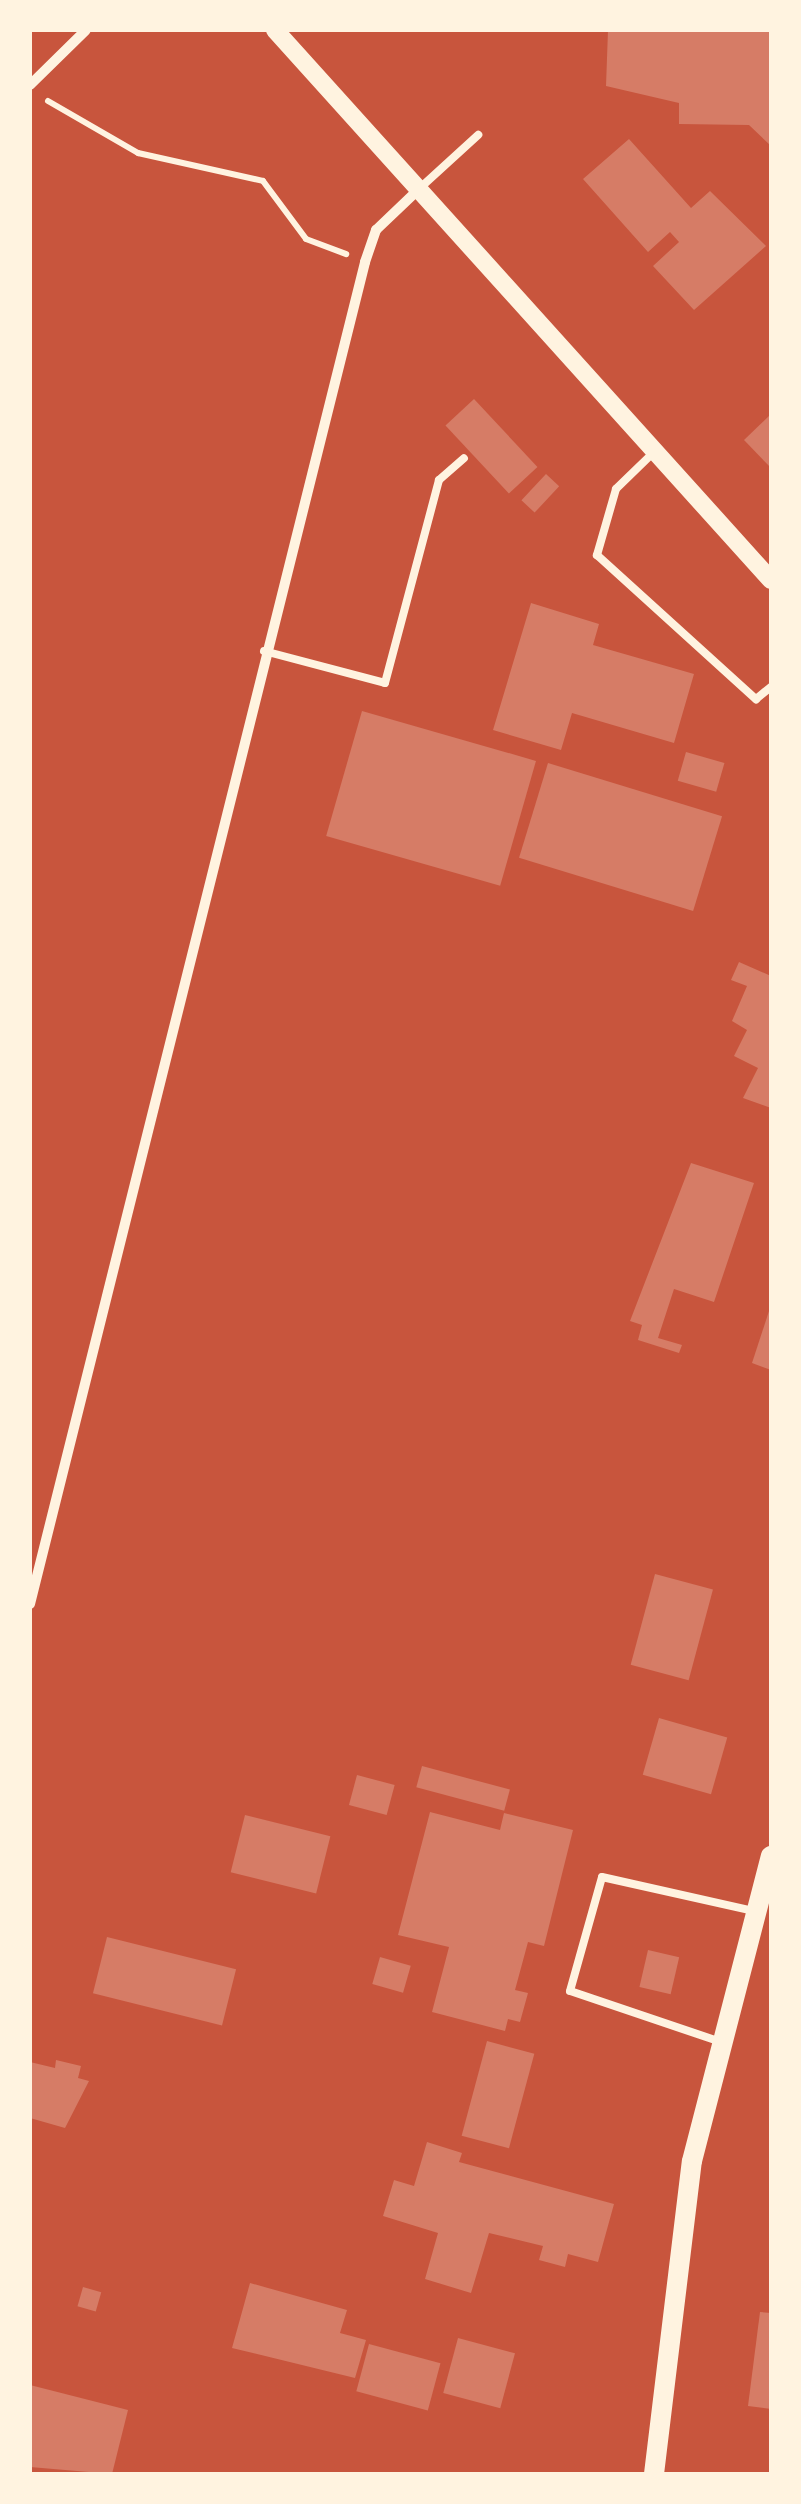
<!DOCTYPE html>
<html>
<head>
<meta charset="utf-8">
<style>
  body { margin:0 }
  #map { position:relative; width:801px; height:2504px; overflow:hidden; background:#c8553d; font-family:Rubik,sans-serif }
  div>[style] { position:absolute }
  .building>* { inset:0; background:#d67c66; transform-origin:0 0 }
  .path>* { height:6px; margin:-3px; padding:0 3px; transform-origin:3px; border-radius:3px; background:#fff3e0 }
  .service>* { height:8px; margin:-4px; padding:0 4px; transform-origin:4px; border-radius:4px; background:#fff3e0 }
  .minor>* { height:10px; margin:-5px; padding:0 5px; transform-origin:5px; border-radius:5px; background:#fff3e0 }
  .tertiary>* { height:18px; margin:-9px; padding:0 9px; transform-origin:9px; border-radius:9px; background:#fff3e0 }
  .secondary>* { height:20px; margin:-10px; padding:0 10px; transform-origin:10px; border-radius:10px; background:#fff3e0 }
  span { translate:-50% -50%; white-space:nowrap; text-align:center; line-height:1.15; -webkit-text-stroke:9px #fff3e0; paint-order:stroke }
  .frame { position:absolute; inset:0; border:32px solid #fff3e0; pointer-events:none }
</style>
</head>
<body>
<div id="map">
  <div class="building">
    <div style="clip-path:polygon(608px 30px,771px 30px,771px 146px,749px 125px,679px 124px,679px 103px,606px 86px)"></div>
    <div style="clip-path:polygon(629px 139px,691px 208px,710px 191px,766px 246px,694px 310px,653px 266px,679px 242px,670px 232px,648px 252px,583px 179px)"></div>
    <div style="left:474px;top:399px;width:93px;height:39px;rotate:47deg"></div>
    <div style="clip-path:polygon(771px 414px,771px 468px,744px 440px)"></div>
    <div style="left:546px;top:474px;width:18px;height:36px;rotate:43deg"></div>
    <div style="clip-path:polygon(531px 603px,599px 624px,593px 645px,694px 674px,674px 743px,572px 713px,561px 750px,493px 730px)"></div>
    <div style="left:362px;top:711px;width:181px;height:130px;rotate:16deg"></div>
    <div style="left:686px;top:752px;width:40px;height:30px;rotate:16deg"></div>
    <div style="left:548px;top:763px;width:182px;height:99px;rotate:17deg"></div>
    <div style="clip-path:polygon(739px 962px,771px 976px,771px 1108px,743px 1098px,758px 1068px,734px 1056px,747px 1030px,732px 1021px,747px 986px,731px 980px)"></div>
    <div style="clip-path:polygon(691px 1163px,754px 1183px,714px 1302px,674px 1289px,658px 1338px,682px 1345px,679px 1353px,638px 1340px,642px 1325px,630px 1321px)"></div>
    <div style="clip-path:polygon(770px 1308px,771px 1308px,771px 1370px,752px 1363px)"></div>
    <div style="left:655px;top:1574px;width:60px;height:94px;rotate:15deg"></div>
    <div style="left:659px;top:1718px;width:71px;height:59px;rotate:16deg"></div>
    <div style="left:422px;top:1766px;width:91px;height:22px;rotate:15deg"></div>
    <div style="left:357px;top:1775px;width:39px;height:31px;rotate:15deg"></div>
    <div style="clip-path:polygon(430px 1812px,500px 1830px,504px 1813px,573px 1830px,544px 1946px,528px 1942px,515px 1990px,528px 1993px,520px 2022px,508px 2019px,505px 2031px,432px 2012px,449px 1947px,398px 1935px)"></div>
    <div style="left:245px;top:1815px;width:88px;height:59px;rotate:14deg"></div>
    <div style="left:107px;top:1937px;width:133px;height:58px;rotate:14deg"></div>
    <div style="left:648px;top:1950px;width:32px;height:38px;rotate:13deg"></div>
    <div style="left:380px;top:1957px;width:32px;height:28px;rotate:16deg"></div>
    <div style="left:487px;top:2041px;width:49px;height:98px;rotate:15deg"></div>
    <div style="clip-path:polygon(56px 2060px,81px 2066px,78px 2078px,89px 2081px,65px 2128px,30px 2118px,30px 2062px,55px 2068px)"></div>
    <div style="clip-path:polygon(427px 2142px,462px 2153px,459px 2162px,614px 2204px,598px 2262px,568px 2254px,565px 2267px,539px 2260px,543px 2246px,489px 2233px,471px 2293px,425px 2279px,438px 2233px,383px 2216px,394px 2180px,414px 2186px)"></div>
    <div style="clip-path:polygon(250px 2283px,347px 2310px,340px 2333px,366px 2340px,355px 2378px,232px 2348px)"></div>
    <div style="left:83px;top:2287px;width:19px;height:20px;rotate:16deg"></div>
    <div style="clip-path:polygon(760px 2312px,771px 2313px,771px 2409px,748px 2406px)"></div>
    <div style="left:458px;top:2338px;width:59px;height:57px;rotate:15deg"></div>
    <div style="left:369px;top:2344px;width:74px;height:49px;rotate:15deg"></div>
    <div style="clip-path:polygon(30px 2385px,128px 2410px,112px 2474px,30px 2467px)"></div>
  </div>
  <div class="path">
    <div style="left:48px;top:101px;width:104px;rotate:30deg"></div>
    <div style="left:138px;top:153px;width:128px;rotate:12.6deg"></div>
    <div style="left:263px;top:181px;width:72px;rotate:53.4deg"></div>
    <div style="left:306px;top:239px;width:43px;rotate:20.6deg"></div>
  </div>
  <div class="service">
    <div style="left:420px;top:188px;width:79px;rotate:-42.4deg"></div>
    <div style="left:654px;top:452px;width:53px;rotate:135.8deg"></div>
    <div style="left:616px;top:489px;width:69px;rotate:106.1deg"></div>
    <div style="left:597px;top:555px;width:215px;rotate:42.2deg"></div>
    <div style="left:756px;top:699px;width:19px;rotate:-39deg"></div>
    <div style="left:264px;top:651px;width:125px;rotate:14.8deg"></div>
    <div style="left:385px;top:683px;width:210px;rotate:-75.1deg"></div>
    <div style="left:439px;top:480px;width:33px;rotate:-41deg"></div>
    <div style="left:718px;top:2041px;width:156px;rotate:-161.3deg"></div>
    <div style="left:570px;top:1991px;width:118px;rotate:-74.3deg"></div>
    <div style="left:602px;top:1877px;width:156px;rotate:12.6deg"></div>
  </div>
  <div class="minor">
    <div style="left:30px;top:85px;width:78px;rotate:-44.5deg"></div>
    <div style="left:30px;top:1604px;width:1383px;rotate:-75.98deg"></div>
    <div style="left:365px;top:262px;width:34px;rotate:-71deg"></div>
    <div style="left:376px;top:230px;width:57px;rotate:-43.6deg"></div>
  </div>
  <div class="tertiary">
    <div style="left:275px;top:30px;width:741px;rotate:47.96deg"></div>
  </div>
  <div class="secondary">
    <div style="left:654px;top:2474px;width:315px;rotate:-83.1deg"></div>
    <div style="left:692px;top:2161px;width:315px;rotate:-75.5deg"></div>
  </div>
  <div class="frame"></div>
</div>
</body>
</html>
